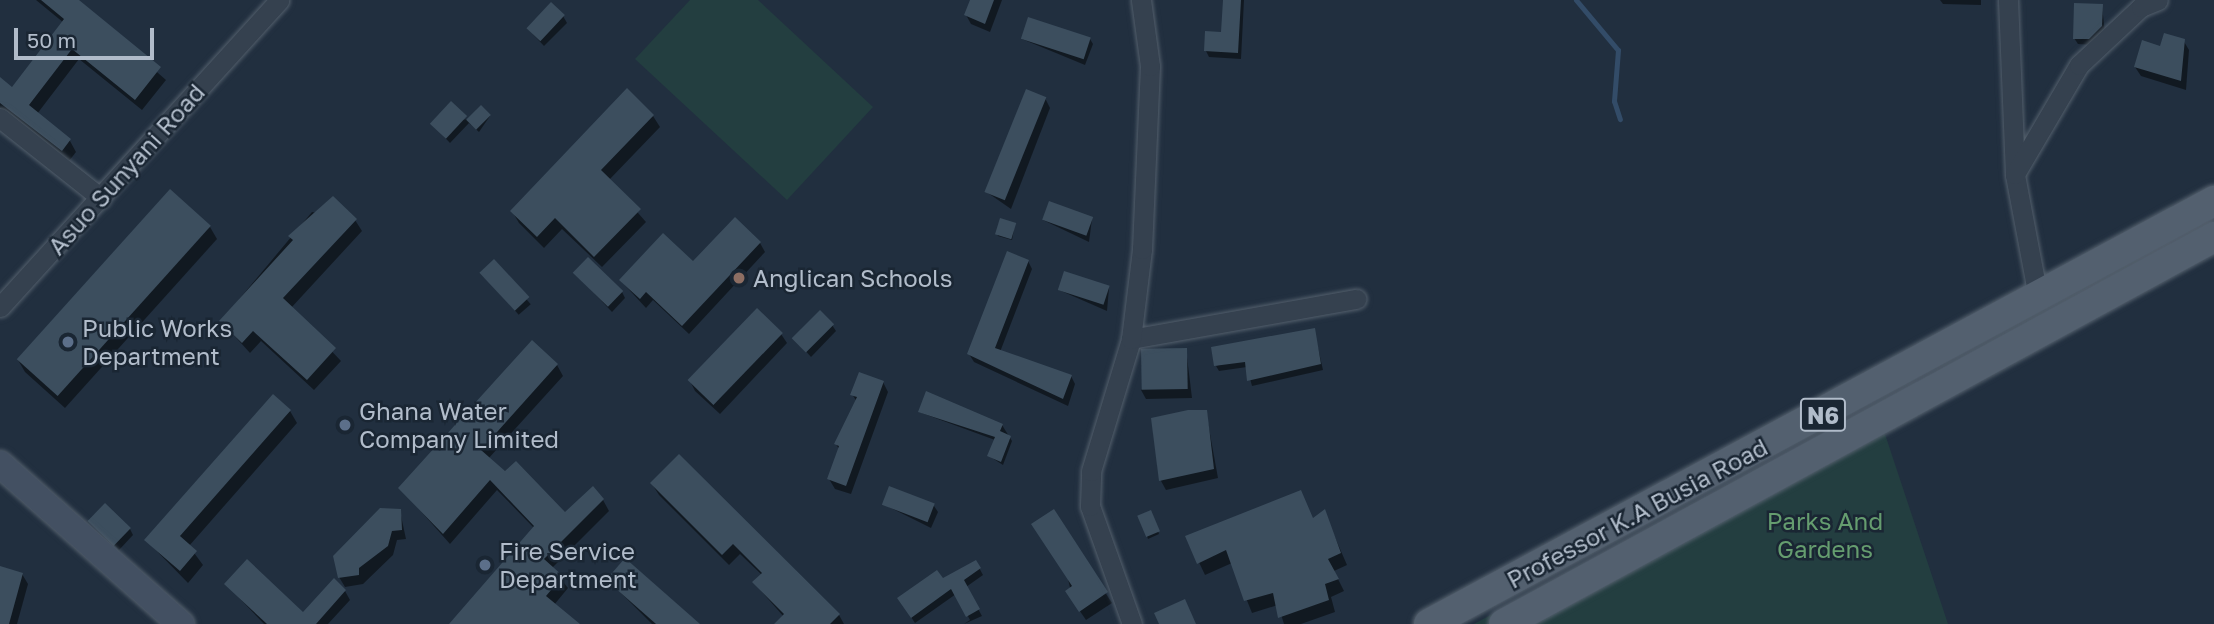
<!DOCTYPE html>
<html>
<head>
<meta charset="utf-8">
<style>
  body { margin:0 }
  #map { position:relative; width:2214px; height:624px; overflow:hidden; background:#212f3f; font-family:"Golos Text",sans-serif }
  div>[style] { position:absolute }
  .green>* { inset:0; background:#233e40 }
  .shadow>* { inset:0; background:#0007; transform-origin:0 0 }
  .stream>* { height:5px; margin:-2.5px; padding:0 2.5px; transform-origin:2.5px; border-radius:2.5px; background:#334c68 }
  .building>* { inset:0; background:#3c4e5e; transform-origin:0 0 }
  .roads { filter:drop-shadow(0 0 2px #535f6c) drop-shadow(0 0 2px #535f6c) }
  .street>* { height:19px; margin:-9.5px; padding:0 9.5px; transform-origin:9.5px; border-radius:9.5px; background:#35414f }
  .secondary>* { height:26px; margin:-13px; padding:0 13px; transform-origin:13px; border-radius:13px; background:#435062 }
  .primary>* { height:30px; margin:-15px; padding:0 15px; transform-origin:15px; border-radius:15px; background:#53606f }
  .dots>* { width:19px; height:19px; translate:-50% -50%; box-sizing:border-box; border:4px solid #1a2633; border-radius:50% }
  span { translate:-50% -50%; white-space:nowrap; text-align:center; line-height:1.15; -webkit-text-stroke:5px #1a2633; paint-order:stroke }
  .shield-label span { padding:2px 5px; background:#1a2633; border:2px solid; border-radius:5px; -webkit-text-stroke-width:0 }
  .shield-label { font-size:23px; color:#b1bcca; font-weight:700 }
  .street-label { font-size:24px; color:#b1bcca }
  .poi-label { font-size:24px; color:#b1bcca }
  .left { translate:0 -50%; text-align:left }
  .park-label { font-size:24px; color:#659d6f }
  .scale { position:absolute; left:14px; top:28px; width:140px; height:32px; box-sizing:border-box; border:4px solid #b1bcca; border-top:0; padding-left:9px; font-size:21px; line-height:24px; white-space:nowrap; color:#b1bcca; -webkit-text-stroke:5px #1a2633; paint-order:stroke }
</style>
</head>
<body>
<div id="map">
  <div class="green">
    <div style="clip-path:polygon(690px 0,758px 0,873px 107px,787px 200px,635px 59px)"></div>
    <div style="clip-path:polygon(1876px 407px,1948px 624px,1474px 624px)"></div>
  </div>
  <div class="shadow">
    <div style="clip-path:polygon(36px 0,75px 0,166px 80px,142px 110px,79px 59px,37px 114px,70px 141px,76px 152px,69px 161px,0 108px,0 79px,13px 89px,64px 23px)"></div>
    <div style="clip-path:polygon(972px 0,1002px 0,990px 32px,971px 24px,966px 15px)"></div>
    <div style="clip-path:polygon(1225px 0,1244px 0,1241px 59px,1209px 57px,1206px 51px,1223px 34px)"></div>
    <div style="clip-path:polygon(1940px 0,1981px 0,1981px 5px,1943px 4px)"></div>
    <div style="clip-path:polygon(2102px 6px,2105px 33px,2092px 45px,2078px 44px,2074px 38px)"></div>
    <div style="clip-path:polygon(563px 16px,567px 23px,544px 46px,528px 29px)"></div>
    <div style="clip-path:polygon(1022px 39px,1090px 39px,1093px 44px,1085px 65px)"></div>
    <div style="clip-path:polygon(2183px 40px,2189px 50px,2186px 90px,2141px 76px,2135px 67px)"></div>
    <div style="clip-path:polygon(1045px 98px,1050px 108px,1011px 209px,988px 193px)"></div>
    <div style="clip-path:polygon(490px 116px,479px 132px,469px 123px,450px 143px,432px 124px)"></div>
    <div style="clip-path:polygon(653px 116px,660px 127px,609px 180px,646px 222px,602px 267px,562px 229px,544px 248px,519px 223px,512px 211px)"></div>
    <div style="clip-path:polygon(312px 212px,355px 220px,362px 231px,291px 308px,341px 361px,314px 390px,261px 341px,250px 353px,221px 321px)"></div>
    <div style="clip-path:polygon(1092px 219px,1089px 242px,1043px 220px)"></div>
    <div style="clip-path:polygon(1015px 224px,1012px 240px,998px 236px,997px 233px)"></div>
    <div style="clip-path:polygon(210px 227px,217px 239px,65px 408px,25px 372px,18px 360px)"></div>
    <div style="clip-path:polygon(760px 243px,765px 252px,689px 334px,653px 300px,646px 308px,621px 281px)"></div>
    <div style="clip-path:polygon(1028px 261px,1032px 269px,1000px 352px,1071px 376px,1075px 384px,1068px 406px,974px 362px,969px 354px)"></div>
    <div style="left:494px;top:262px;width:56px;height:16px;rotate:49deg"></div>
    <div style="clip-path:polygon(575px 273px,622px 292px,625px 298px,612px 312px)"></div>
    <div style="clip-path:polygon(1109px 288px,1107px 311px,1059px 290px)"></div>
    <div style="clip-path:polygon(832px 325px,836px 331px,811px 357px,795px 339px)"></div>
    <div style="clip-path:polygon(1314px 330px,1323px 370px,1252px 386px,1247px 367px,1219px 371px,1216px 366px)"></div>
    <div style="clip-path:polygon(781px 334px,787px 343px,720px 414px,695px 391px,690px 381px)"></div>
    <div style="clip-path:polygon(1186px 349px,1192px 398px,1146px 399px,1141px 390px)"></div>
    <div style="clip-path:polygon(557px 365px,563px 376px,488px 459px,565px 515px,603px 500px,609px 511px,552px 568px,568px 588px,554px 605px,574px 624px,451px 624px,534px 528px,497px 490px,450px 544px,401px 489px)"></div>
    <div style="clip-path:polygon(883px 382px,888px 392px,851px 494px,835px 489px,829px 479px,840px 451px,836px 444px,857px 402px,852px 394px)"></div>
    <div style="clip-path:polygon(290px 411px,297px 423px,189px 546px,203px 565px,188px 583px,146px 540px)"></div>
    <div style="clip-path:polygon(919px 412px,1002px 425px,1012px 441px,1003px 465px,989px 456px,995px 440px)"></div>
    <div style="clip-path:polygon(1206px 412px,1218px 478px,1166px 490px,1161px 481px)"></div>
    <div style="clip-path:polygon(679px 456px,839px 615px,844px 624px,779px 624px,784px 617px,754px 583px,762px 575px,740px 554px,729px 565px,659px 495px,652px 484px)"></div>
    <div style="clip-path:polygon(883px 504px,934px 506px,938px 512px,931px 528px)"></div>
    <div style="clip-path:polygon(400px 511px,406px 539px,397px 540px,393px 555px,363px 584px,345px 587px,339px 577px)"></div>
    <div style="clip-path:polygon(1053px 512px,1112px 603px,1086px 620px,1073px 601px)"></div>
    <div style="clip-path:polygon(1324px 512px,1347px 565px,1334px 571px,1344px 591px,1331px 597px,1335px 612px,1301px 624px,1284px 624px,1278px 605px,1252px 613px,1232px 563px,1205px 575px,1187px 537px,1313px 519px)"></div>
    <div style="clip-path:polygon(1152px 514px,1159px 534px,1148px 539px,1147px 536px)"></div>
    <div style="clip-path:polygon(91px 521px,130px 529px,133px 535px,119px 550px)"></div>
    <div style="clip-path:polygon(976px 562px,983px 575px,966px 587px,982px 616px,964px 624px,970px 620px,956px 594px,915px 623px,903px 605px)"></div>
    <div style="clip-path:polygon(0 568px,22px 574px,28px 584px,17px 624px,0 624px)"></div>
    <div style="clip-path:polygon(608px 580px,698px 624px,652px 624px)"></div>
    <div style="clip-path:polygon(226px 584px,303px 614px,345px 591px,350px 600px,328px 624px,264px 624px)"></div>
  </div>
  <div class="stream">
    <div style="left:1576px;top:0;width:65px;rotate:50deg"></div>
    <div style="left:1618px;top:50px;width:51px;rotate:94.5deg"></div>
    <div style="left:1614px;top:101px;width:19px;rotate:72deg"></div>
  </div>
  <div class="building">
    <div style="clip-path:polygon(41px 0,79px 0,161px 67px,135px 100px,72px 49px,29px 105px,71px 139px,62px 151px,0 103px,0 77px,12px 87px,64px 19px)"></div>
    <div style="clip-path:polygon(970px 0,994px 0,985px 24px,964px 15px)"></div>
    <div style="clip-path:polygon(1223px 0,1241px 0,1238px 53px,1204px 51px,1205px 31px,1221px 32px)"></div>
    <div style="left:551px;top:2px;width:19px;height:36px;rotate:43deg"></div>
    <div style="clip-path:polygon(2074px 3px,2103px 4px,2102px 26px,2089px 39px,2073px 39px)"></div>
    <div style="left:1028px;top:17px;width:66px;height:23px;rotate:18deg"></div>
    <div style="clip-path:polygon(2164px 33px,2185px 39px,2181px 81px,2134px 67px,2142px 40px,2160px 46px)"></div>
    <div style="clip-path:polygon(627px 88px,654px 115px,601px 170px,641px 209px,594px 257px,555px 218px,537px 237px,510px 211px)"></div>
    <div style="left:1026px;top:89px;width:22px;height:111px;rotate:22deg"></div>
    <div style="left:451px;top:101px;width:22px;height:31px;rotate:43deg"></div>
    <div style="left:481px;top:105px;width:14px;height:21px;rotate:45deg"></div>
    <div style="left:170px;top:189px;width:55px;height:229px;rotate:42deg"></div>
    <div style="clip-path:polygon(333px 196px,357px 219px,283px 298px,336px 348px,307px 380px,253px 331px,242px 343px,219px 321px,293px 240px,288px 236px)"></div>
    <div style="left:1049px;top:201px;width:47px;height:20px;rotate:20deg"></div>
    <div style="clip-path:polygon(735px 217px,761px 242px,682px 326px,646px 292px,640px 299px,619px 280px,663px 233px,693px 261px)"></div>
    <div style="left:1000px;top:218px;width:17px;height:17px;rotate:17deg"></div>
    <div style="clip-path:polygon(1007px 251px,1029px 260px,995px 348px,1072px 375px,1063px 399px,967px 354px)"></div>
    <div style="left:588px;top:257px;width:49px;height:22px;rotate:44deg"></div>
    <div style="left:494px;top:259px;width:52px;height:20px;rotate:47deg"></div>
    <div style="left:1064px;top:271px;width:48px;height:20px;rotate:18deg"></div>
    <div style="left:757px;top:308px;width:36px;height:100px;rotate:44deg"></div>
    <div style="left:820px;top:310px;width:20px;height:40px;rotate:45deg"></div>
    <div style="clip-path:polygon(1315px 328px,1321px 364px,1247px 381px,1245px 362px,1214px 366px,1211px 347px)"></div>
    <div style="clip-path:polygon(532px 340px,558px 364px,481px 450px,505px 471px,516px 461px,565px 512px,593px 486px,604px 499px,544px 559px,563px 576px,546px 596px,580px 624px,449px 624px,534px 526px,490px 480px,443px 534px,398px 488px)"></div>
    <div style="left:1187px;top:348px;width:41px;height:46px;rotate:89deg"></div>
    <div style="clip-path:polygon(859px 372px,884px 381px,846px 486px,827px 479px,839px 446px,834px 444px,857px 397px,850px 395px)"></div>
    <div style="clip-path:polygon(926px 391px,1003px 424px,1000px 431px,1011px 436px,1001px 462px,987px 456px,995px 437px,918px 412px)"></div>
    <div style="clip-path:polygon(273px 394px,291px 410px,180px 536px,197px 551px,180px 571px,144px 540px)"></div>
    <div style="clip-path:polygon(1188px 410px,1207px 410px,1214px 469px,1159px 481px,1151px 418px)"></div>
    <div style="clip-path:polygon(679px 454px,840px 614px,830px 624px,774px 624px,784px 614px,752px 582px,762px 573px,733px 544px,722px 555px,650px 483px)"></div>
    <div style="left:889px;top:486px;width:49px;height:20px;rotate:21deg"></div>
    <div style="clip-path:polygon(1301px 490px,1313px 518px,1325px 509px,1341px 553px,1328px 559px,1339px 579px,1325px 584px,1329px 600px,1278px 618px,1273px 593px,1244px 601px,1226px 550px,1197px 564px,1185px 536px)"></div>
    <div style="left:105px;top:503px;width:36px;height:25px;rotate:44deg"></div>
    <div style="clip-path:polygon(380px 508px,401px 509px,402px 530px,392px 531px,388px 546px,359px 568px,359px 575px,338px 578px,333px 556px)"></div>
    <div style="clip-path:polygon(1054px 509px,1108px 592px,1079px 612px,1065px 591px,1072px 586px,1031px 524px)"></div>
    <div style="left:1151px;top:510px;width:23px;height:15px;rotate:67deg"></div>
    <div style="clip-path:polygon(625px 558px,700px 624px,656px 624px,606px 580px)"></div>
    <div style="clip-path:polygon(247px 559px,303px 612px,334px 578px,346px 590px,316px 624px,267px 624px,224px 584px)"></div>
    <div style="clip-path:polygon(976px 560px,981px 568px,964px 580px,980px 609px,966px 617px,951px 589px,911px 618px,897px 598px,937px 570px,943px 578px)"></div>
    <div style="clip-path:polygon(0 566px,23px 573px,9px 624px,0 624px)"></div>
    <div style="clip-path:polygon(1185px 599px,1196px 624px,1159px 624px,1154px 613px)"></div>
  </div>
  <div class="roads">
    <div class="street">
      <div style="left:2008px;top:0;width:175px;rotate:87.7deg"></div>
      <div style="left:2015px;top:175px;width:124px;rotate:79.3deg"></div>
      <div style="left:0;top:118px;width:129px;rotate:38.4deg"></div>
      <div style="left:2015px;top:174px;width:126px;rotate:-59.6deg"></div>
      <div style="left:2079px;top:65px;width:85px;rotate:-43.1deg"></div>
      <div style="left:2141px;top:7px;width:18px;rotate:-22deg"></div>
      <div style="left:0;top:307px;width:415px;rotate:-47.7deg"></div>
      <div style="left:1131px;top:339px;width:229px;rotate:-10.1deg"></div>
      <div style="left:1132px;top:624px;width:125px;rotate:-109.6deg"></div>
      <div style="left:1090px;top:506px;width:35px;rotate:-88deg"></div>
      <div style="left:1091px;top:471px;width:138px;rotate:-73.1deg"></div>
      <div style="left:1131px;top:339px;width:91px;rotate:-83deg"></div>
      <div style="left:1142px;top:249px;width:183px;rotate:-87.5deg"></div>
      <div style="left:1150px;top:66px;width:67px;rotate:-97.8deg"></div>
    </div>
    <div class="secondary">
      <div style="left:0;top:464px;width:242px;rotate:41.5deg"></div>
    </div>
    <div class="primary">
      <div style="left:1429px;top:624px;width:892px;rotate:-28.32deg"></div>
      <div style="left:1504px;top:624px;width:809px;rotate:-28.59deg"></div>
    </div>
  </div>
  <div class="dots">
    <div style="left:739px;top:278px;background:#8d6e63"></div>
    <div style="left:68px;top:342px;background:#5c6f8a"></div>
    <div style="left:345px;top:425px;background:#5c6f8a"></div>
    <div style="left:485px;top:565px;background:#5c6f8a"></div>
  </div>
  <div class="shield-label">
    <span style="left:1823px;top:415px">N6</span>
  </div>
  <div class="street-label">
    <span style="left:126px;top:169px;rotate:-48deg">Asuo Sunyani Road</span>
    <span style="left:1637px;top:513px;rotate:-28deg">Professor K.A Busia Road</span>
  </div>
  <div class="poi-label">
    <span class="left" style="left:753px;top:278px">Anglican Schools</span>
    <span class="left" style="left:82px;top:342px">Public Works<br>Department</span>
    <span class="left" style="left:359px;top:425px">Ghana Water<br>Company Limited</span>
    <span class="left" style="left:499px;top:565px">Fire Service<br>Department</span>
  </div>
  <div class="park-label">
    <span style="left:1825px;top:535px">Parks And<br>Gardens</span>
  </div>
  <div class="scale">50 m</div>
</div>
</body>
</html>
